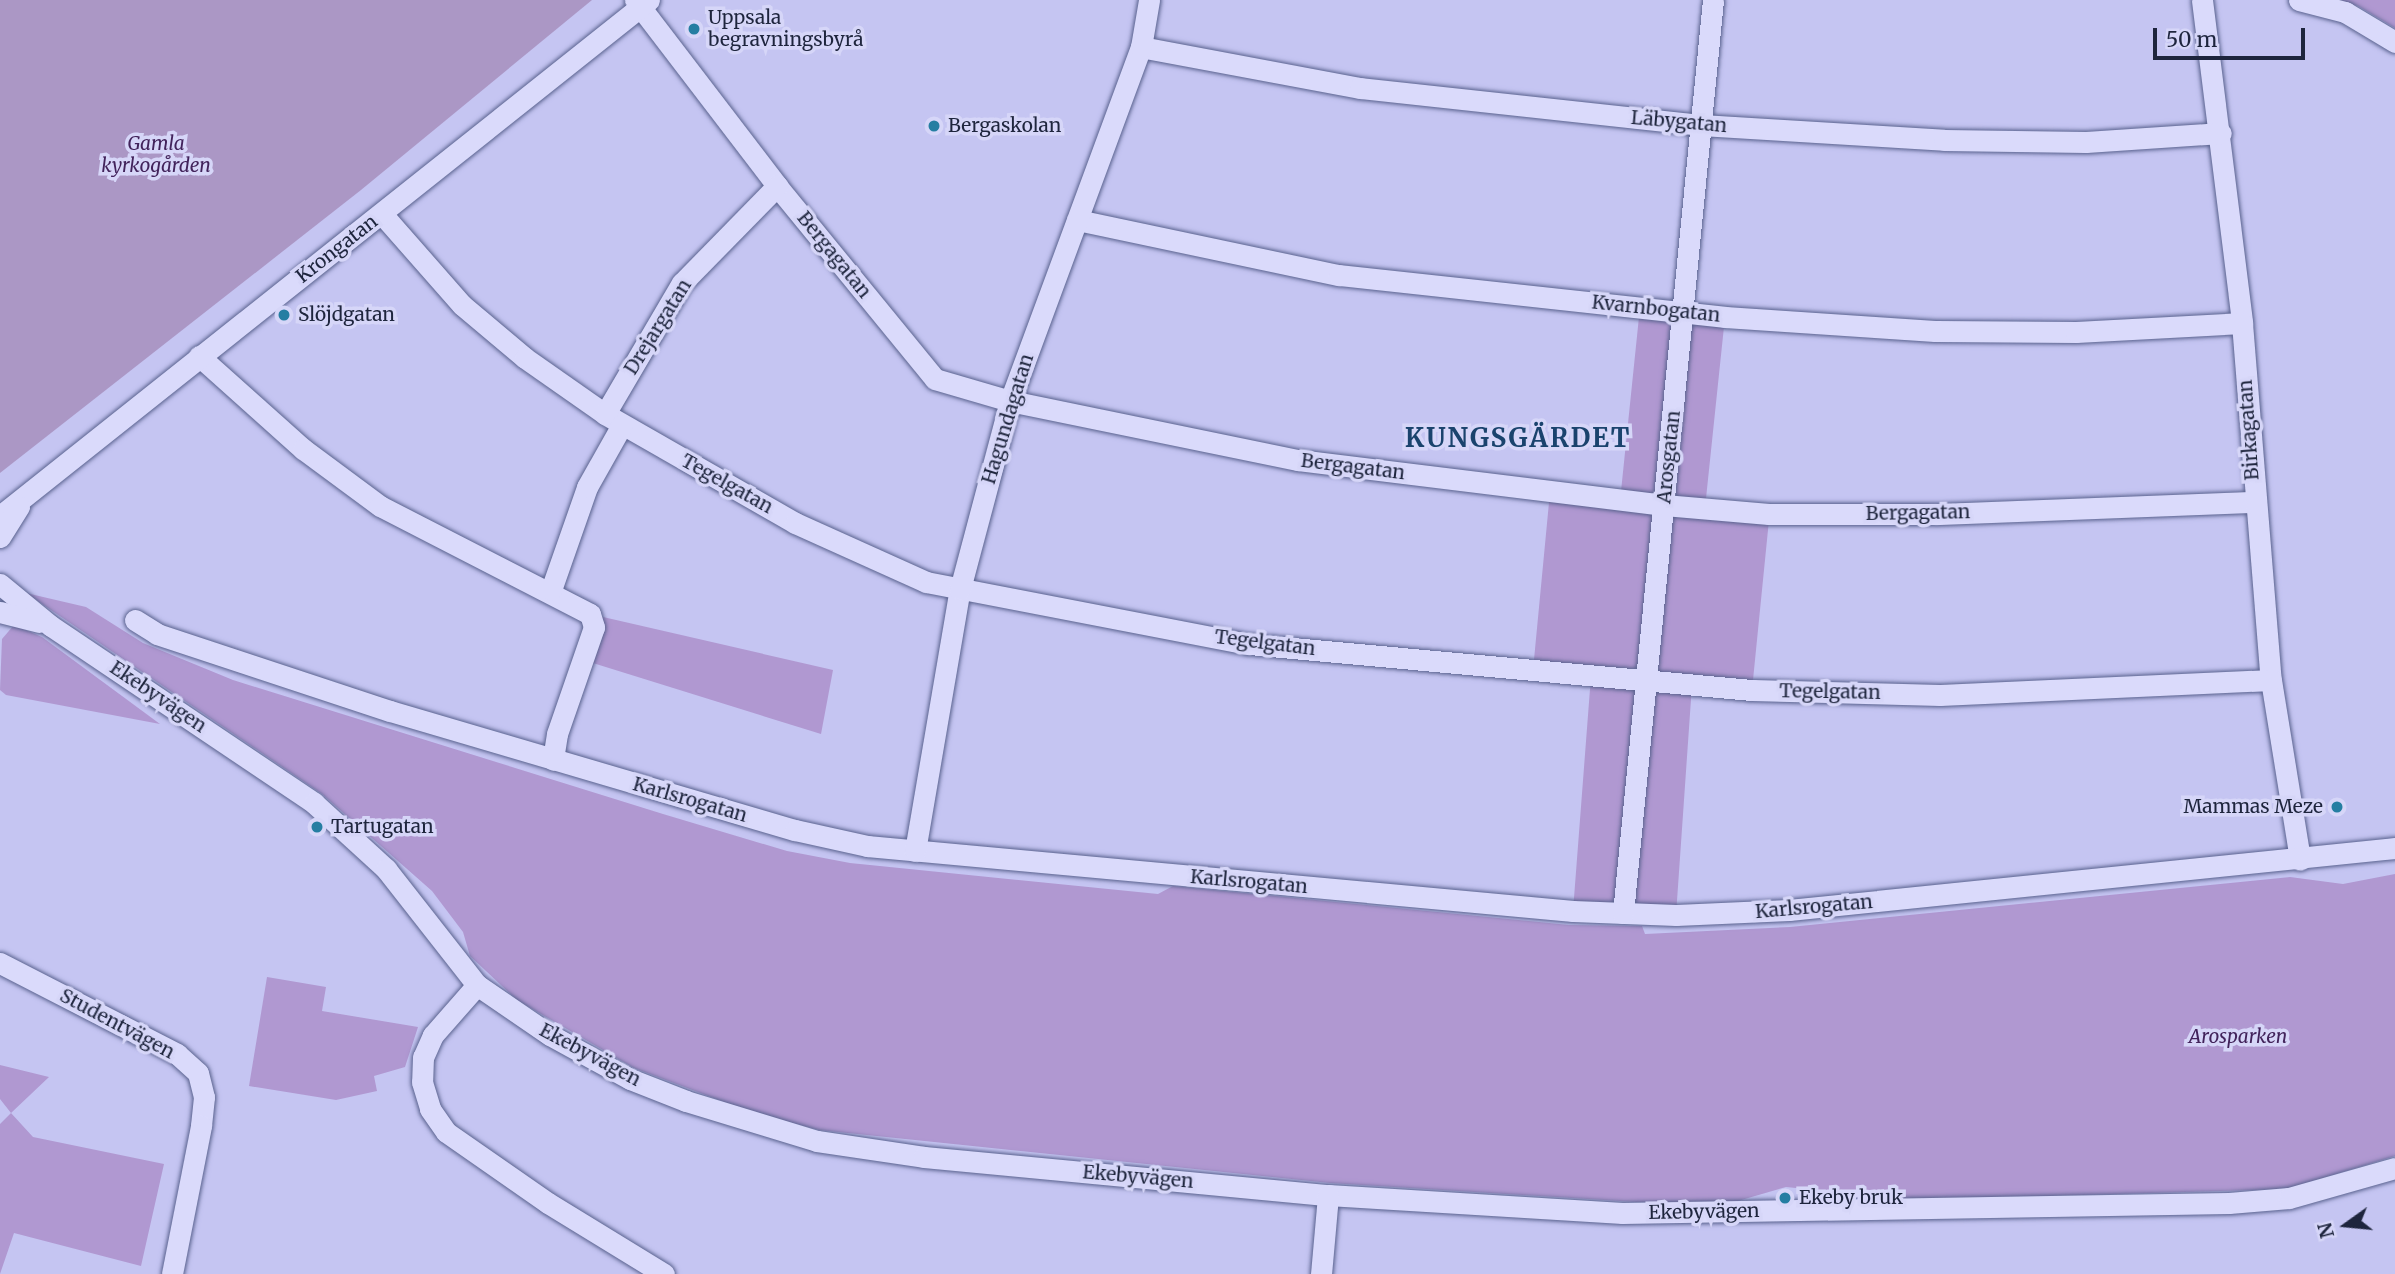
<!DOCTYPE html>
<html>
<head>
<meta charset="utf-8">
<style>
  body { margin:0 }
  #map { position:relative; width:2395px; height:1274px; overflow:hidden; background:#c5c5f2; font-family:Merriweather,serif }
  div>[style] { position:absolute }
  .green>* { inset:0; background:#b098d1 }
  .cemetery>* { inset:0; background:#ab97c5 }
  .roads { filter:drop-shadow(0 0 2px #59628e) drop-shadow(0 0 2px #59628e) }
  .minor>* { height:21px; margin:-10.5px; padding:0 10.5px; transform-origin:10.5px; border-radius:10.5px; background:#dadafb }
  .dots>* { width:19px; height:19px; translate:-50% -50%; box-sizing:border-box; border:4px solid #d6d6f8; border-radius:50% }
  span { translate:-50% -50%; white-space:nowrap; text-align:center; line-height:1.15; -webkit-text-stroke:7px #d6d6f8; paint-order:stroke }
  .poi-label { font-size:19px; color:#1e253d }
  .left { translate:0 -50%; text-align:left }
  .right { translate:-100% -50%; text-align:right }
  .street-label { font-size:19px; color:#1e253d }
  .park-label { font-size:19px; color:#42235b; font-style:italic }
  .district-label { font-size:26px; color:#1a436d; font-weight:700; letter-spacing:2px }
  .north { position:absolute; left:2311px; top:1190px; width:70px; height:70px; -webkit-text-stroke:5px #d6d6f8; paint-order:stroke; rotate:255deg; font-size:19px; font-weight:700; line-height:28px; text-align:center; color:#1e253d }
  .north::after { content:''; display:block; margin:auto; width:24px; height:32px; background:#1e253d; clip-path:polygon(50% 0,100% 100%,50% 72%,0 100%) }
  .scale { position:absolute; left:2153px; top:28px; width:152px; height:32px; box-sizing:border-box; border:4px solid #1e253d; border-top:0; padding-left:9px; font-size:21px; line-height:24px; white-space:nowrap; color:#1e253d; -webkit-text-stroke:5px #d6d6f8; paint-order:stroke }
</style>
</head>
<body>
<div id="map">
  <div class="green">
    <div style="clip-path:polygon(2340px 0,2395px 0,2395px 28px,2358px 6px)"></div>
    <div style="clip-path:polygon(1640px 307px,1725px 317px,1705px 508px,1769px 520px,1752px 690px,1692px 685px,1676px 915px,1573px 911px,1591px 676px,1533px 670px,1550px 492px,1620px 501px)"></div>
    <div style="clip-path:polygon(26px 593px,86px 607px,143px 643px,233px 680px,663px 814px,787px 851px,850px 863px,1158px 894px,1173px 886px,1569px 925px,1642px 926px,1645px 934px,1790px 927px,2290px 877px,2343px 884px,2395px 874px,2395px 1156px,2287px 1189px,1917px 1200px,1786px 1187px,1731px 1203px,1636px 1202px,1330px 1183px,819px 1130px,751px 1112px,634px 1068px,517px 1000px,470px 956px,463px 932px,432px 891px,322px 794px)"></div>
    <div style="clip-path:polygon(590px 614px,833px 670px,821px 734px,580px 659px)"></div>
    <div style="clip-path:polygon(14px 625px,42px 637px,160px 724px,6px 695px,0 690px,2px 639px)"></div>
    <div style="clip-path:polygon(267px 977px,326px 987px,322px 1011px,418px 1027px,405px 1067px,374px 1076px,377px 1091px,336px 1100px,249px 1086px)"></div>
    <div style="clip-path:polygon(0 1065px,49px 1077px,11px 1113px,33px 1137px,164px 1164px,141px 1266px,14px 1233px,0 1274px,0 1124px,11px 1113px,0 1099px)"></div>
  </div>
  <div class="cemetery">
    <div style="clip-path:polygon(0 0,592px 0,361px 190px,0 473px)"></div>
  </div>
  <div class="roads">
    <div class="minor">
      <div style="left:635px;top:0;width:234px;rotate:52.6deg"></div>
      <div style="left:777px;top:186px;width:249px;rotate:50.7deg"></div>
      <div style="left:935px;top:379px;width:78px;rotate:16.3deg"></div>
      <div style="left:1010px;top:401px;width:294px;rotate:11.6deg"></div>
      <div style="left:1298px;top:460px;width:369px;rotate:7deg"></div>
      <div style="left:1664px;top:505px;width:105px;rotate:4.9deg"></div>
      <div style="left:1769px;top:514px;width:168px"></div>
      <div style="left:1937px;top:514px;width:316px;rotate:-2.2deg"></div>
      <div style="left:2202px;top:0;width:325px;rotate:82.9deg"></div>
      <div style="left:2242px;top:323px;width:358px;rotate:85.4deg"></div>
      <div style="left:2271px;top:680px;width:182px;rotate:80.8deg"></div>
      <div style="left:2299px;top:0;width:48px;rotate:14.6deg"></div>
      <div style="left:2345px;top:12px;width:58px;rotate:31deg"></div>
      <div style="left:1141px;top:47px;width:223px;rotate:10.6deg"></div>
      <div style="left:1360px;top:88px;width:343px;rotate:6.2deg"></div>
      <div style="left:1701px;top:125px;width:243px;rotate:3.5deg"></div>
      <div style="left:1944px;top:140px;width:142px;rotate:0.8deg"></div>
      <div style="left:2086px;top:142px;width:135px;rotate:-3.8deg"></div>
      <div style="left:382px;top:214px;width:121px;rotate:48.7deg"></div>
      <div style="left:462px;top:305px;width:82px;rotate:40.1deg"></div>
      <div style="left:525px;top:358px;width:98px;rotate:35deg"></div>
      <div style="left:605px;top:414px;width:219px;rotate:29.8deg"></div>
      <div style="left:795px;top:523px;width:144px;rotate:24.2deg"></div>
      <div style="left:926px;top:582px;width:329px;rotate:10.9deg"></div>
      <div style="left:1249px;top:644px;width:505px;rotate:5.23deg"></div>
      <div style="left:1752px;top:690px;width:188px;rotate:1.5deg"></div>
      <div style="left:1940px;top:695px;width:331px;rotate:-2.6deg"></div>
      <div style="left:1077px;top:220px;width:268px;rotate:11.9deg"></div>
      <div style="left:1339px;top:275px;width:388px;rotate:6.2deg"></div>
      <div style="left:1725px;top:317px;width:210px;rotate:3.8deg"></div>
      <div style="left:1935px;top:331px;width:141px;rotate:0.4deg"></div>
      <div style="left:2076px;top:332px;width:166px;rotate:-3.1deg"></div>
      <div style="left:199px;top:356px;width:140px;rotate:41.8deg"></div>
      <div style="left:303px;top:449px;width:96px;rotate:36.5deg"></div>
      <div style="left:380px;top:506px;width:236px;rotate:27.2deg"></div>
      <div style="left:590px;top:614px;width:14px;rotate:73deg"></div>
      <div style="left:594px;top:627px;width:113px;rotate:109.1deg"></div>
      <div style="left:557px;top:734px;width:26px;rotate:99deg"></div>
      <div style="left:605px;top:414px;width:152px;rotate:-59.6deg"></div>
      <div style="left:682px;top:283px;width:136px;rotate:-45.6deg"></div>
      <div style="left:0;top:516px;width:829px;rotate:-38.49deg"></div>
      <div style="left:0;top:537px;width:36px;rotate:-58deg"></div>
      <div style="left:0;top:584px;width:66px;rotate:39.5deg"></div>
      <div style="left:51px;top:626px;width:317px;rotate:33.9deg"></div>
      <div style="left:314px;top:803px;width:98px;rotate:42.5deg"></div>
      <div style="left:386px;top:869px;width:147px;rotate:51.9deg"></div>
      <div style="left:477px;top:985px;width:88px;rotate:34.4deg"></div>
      <div style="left:550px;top:1035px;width:91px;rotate:28.8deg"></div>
      <div style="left:630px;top:1079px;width:60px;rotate:21.4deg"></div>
      <div style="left:686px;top:1101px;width:137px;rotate:17deg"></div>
      <div style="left:817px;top:1141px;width:108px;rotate:8.5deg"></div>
      <div style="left:924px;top:1157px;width:406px;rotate:5.4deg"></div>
      <div style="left:1328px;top:1195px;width:295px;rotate:3.5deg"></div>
      <div style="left:1622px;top:1213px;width:607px;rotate:-0.94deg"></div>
      <div style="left:2229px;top:1203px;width:60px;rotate:-4.8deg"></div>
      <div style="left:2289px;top:1198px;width:110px;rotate:-15.8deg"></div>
      <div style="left:551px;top:590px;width:109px;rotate:-70.7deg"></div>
      <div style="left:587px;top:487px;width:71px;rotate:-60.6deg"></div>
      <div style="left:0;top:612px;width:40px;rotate:14.4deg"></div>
      <div style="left:135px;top:620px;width:26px;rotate:32deg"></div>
      <div style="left:157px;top:634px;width:245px;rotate:18.3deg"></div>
      <div style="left:390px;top:711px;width:422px;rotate:16.4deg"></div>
      <div style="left:795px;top:830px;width:74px;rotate:12.5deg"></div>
      <div style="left:867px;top:846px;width:709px;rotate:5.26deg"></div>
      <div style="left:1573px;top:911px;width:103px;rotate:2.2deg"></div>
      <div style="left:1676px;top:915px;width:113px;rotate:-2.5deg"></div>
      <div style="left:1789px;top:910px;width:609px;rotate:-5.84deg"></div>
      <div style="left:915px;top:851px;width:266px;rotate:-80.3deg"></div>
      <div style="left:960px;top:589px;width:195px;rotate:-75.1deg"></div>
      <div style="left:1010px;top:401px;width:377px;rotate:-69.7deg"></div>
      <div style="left:1141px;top:47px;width:48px;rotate:-80.3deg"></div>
      <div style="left:1623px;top:913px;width:917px;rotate:-84.37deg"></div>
      <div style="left:0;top:963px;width:199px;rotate:27.2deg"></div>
      <div style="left:177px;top:1054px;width:28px;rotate:42deg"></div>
      <div style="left:198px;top:1073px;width:25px;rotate:76deg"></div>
      <div style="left:204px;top:1097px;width:29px;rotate:96deg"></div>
      <div style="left:201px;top:1126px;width:151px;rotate:101.1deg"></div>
      <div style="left:477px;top:985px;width:67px;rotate:131.3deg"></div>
      <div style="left:433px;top:1035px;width:24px;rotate:114deg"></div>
      <div style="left:423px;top:1057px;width:25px;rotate:92deg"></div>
      <div style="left:422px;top:1082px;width:28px;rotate:73deg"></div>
      <div style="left:430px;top:1109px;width:28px;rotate:55deg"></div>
      <div style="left:446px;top:1132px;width:124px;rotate:34.8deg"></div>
      <div style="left:548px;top:1203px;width:136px;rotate:31.5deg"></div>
      <div style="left:1321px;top:1274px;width:79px;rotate:-84.9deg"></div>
    </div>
  </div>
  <div class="dots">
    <div style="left:694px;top:29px;background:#257ea2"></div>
    <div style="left:934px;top:126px;background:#257ea2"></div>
    <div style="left:284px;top:315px;background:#257ea2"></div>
    <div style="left:2337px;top:807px;background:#257ea2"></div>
    <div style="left:317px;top:827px;background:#257ea2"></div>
    <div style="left:1785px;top:1198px;background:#257ea2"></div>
  </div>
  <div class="poi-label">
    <span class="left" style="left:708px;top:29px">Uppsala<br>begravningsbyrå</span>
    <span class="left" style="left:948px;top:126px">Bergaskolan</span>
    <span class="left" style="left:298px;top:315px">Slöjdgatan</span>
    <span class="right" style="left:2323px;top:807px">Mammas Meze</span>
    <span class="left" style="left:331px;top:827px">Tartugatan</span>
    <span class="left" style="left:1799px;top:1198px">Ekeby bruk</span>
  </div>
  <div class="street-label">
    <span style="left:1679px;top:122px;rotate:5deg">Läbygatan</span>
    <span style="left:337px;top:249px;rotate:-38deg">Krongatan</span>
    <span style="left:834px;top:255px;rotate:51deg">Bergagatan</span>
    <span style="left:1656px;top:309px;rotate:6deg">Kvarnbogatan</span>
    <span style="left:658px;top:327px;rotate:-58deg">Drejargatan</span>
    <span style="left:1008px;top:419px;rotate:-73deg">Hagundagatan</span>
    <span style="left:2249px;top:430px;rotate:-94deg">Birkagatan</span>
    <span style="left:1669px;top:457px;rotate:-84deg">Arosgatan</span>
    <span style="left:1353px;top:467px;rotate:7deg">Bergagatan</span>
    <span style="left:727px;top:484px;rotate:29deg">Tegelgatan</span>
    <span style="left:1918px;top:513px;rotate:-1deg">Bergagatan</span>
    <span style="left:1265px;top:643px;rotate:7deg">Tegelgatan</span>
    <span style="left:1830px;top:692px;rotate:1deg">Tegelgatan</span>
    <span style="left:158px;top:697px;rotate:34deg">Ekebyvägen</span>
    <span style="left:690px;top:800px;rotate:16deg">Karlsrogatan</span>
    <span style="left:1249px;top:882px;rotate:5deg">Karlsrogatan</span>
    <span style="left:1814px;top:907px;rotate:-5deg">Karlsrogatan</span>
    <span style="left:117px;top:1024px;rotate:28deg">Studentvägen</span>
    <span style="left:590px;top:1055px;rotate:28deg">Ekebyvägen</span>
    <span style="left:1138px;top:1177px;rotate:5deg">Ekebyvägen</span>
    <span style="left:1704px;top:1212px;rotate:-1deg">Ekebyvägen</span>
  </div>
  <div class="park-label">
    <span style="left:156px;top:155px">Gamla<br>kyrkogården</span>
    <span style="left:2238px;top:1037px">Arosparken</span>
  </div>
  <div class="district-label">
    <span style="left:1518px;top:438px">KUNGSGÄRDET</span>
  </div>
  <div class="north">N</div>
  <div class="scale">50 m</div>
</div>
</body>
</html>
